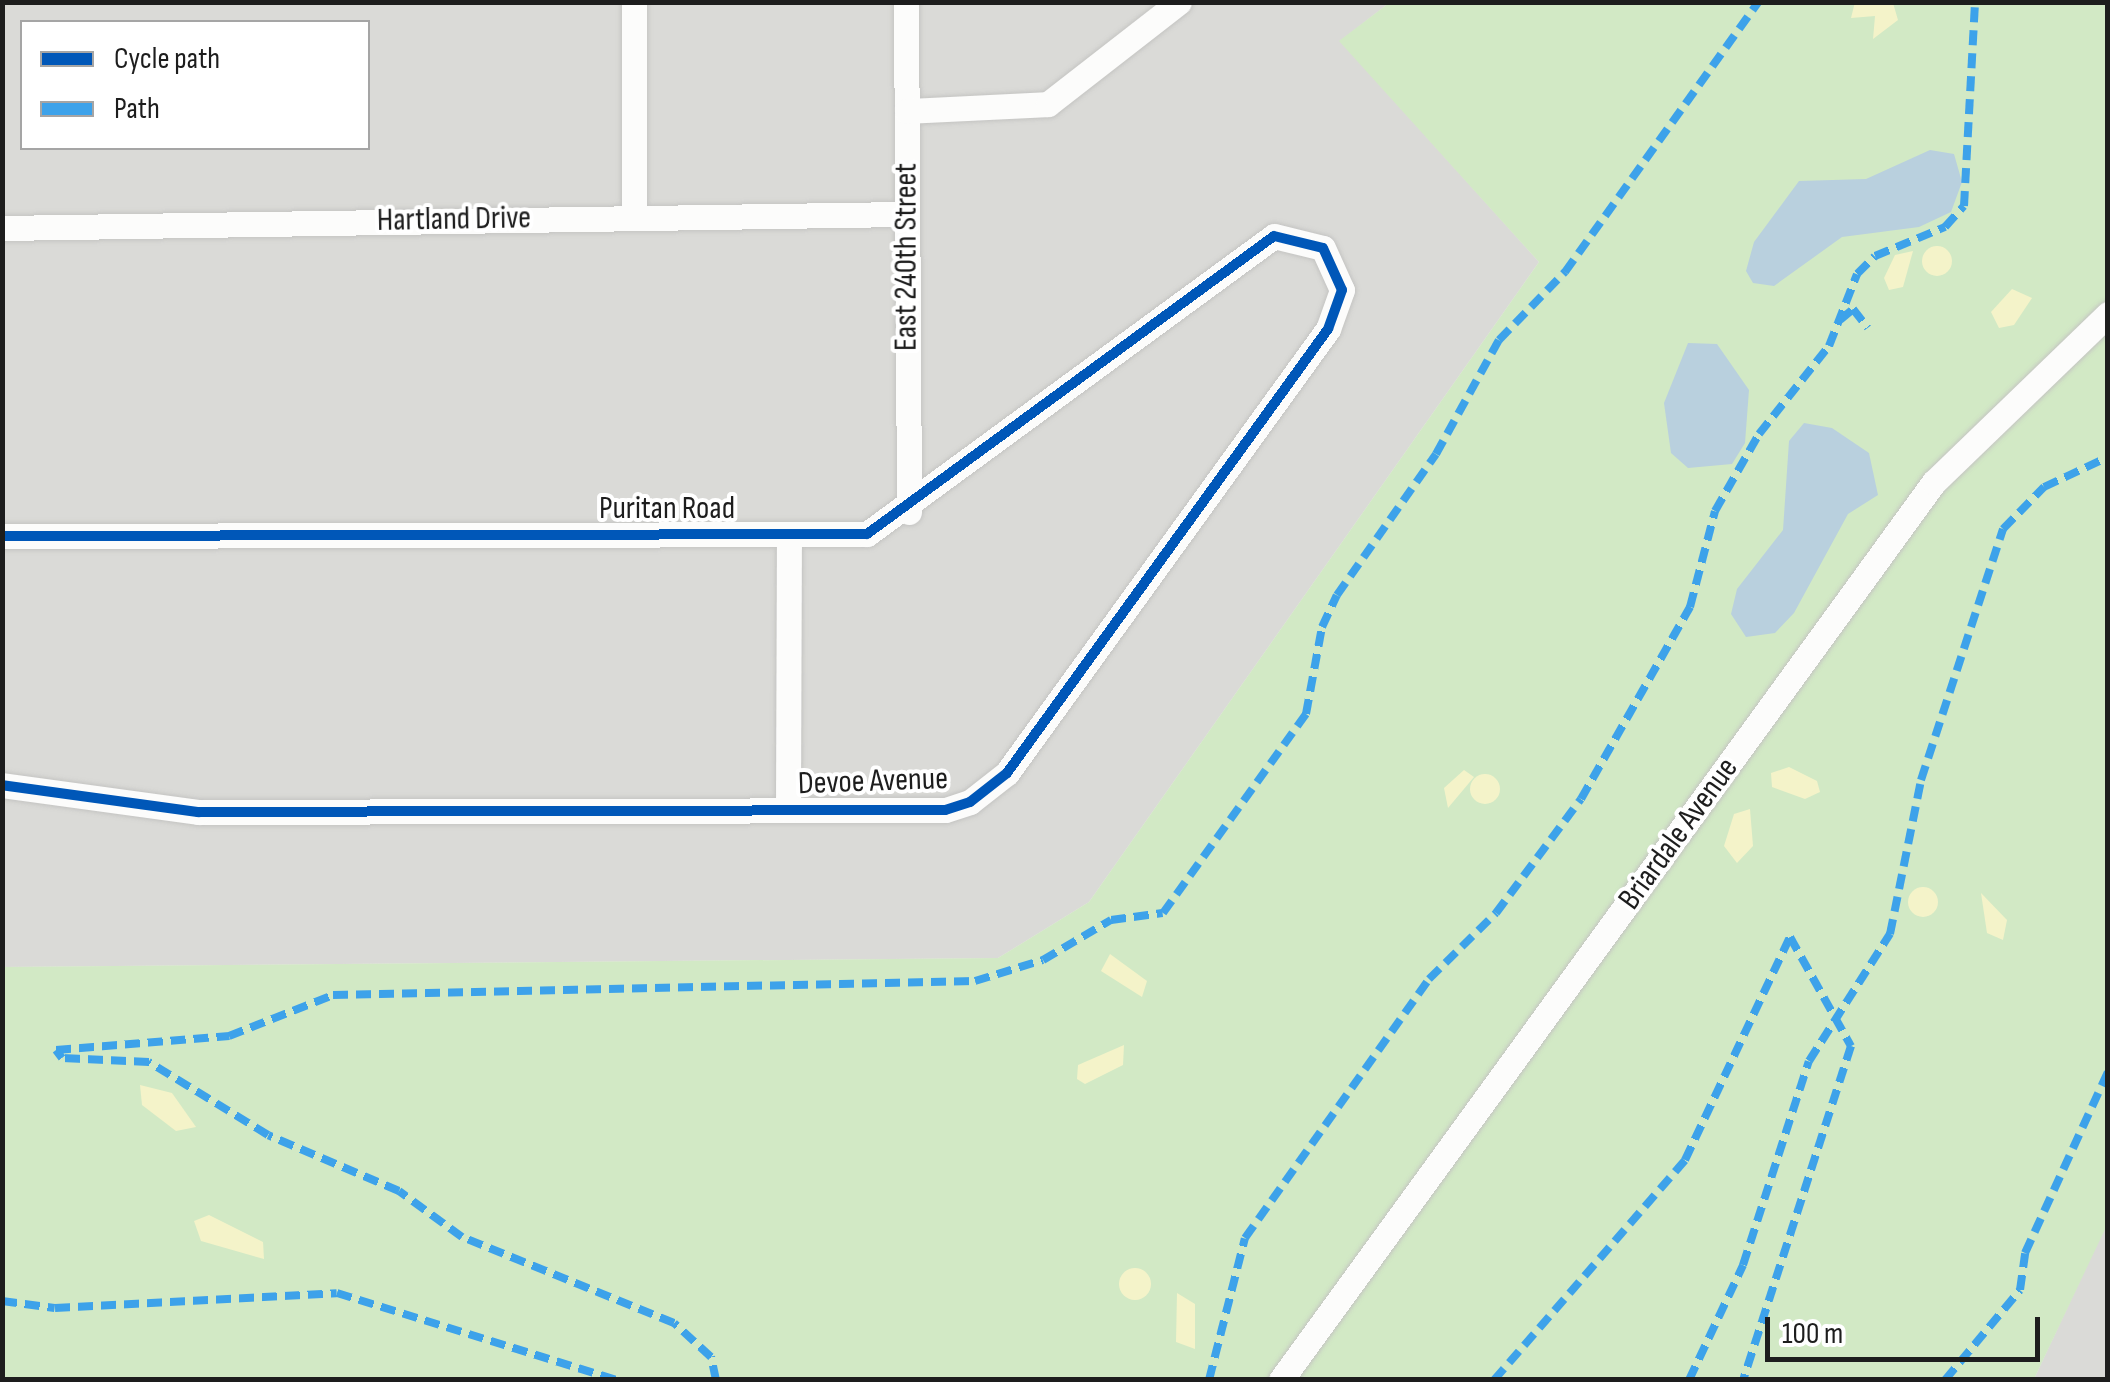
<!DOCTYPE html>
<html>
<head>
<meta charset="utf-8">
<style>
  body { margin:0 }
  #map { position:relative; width:2110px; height:1382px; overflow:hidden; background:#ebebe6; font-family:"Sofia Sans Condensed",sans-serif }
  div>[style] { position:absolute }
  .residential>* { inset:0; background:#dadad7 }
  .grass>* { inset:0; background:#d2e9c5 }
  .sand>* { inset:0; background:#f4f3c9 }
  .round { border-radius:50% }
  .water>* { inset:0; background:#b9d0de }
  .roads { filter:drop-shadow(0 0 2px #c4c4c2) drop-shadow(0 0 2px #c4c4c2) }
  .minor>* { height:25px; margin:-12.5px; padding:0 12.5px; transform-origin:12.5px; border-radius:12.5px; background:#fcfcfb }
  .quiet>* { height:8px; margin-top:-4px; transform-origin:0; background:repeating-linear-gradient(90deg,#3da2ea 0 15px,transparent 0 23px) }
  .cycleway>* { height:10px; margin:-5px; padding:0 5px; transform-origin:5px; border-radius:5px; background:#0057b8 }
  span { translate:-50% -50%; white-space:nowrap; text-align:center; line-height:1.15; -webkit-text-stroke:8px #fff; paint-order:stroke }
  .street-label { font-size:32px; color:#1d1d1d }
  .frame { position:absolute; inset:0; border:5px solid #1d1d1d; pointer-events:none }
  .legend { position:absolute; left:20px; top:20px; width:350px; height:130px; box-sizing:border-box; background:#fff; border:2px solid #a5a5a5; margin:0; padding:12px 18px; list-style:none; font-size:30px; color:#1d1d1d }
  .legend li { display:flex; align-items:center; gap:20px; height:50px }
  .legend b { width:50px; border:2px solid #a5a5a5 }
  .scale { position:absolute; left:1765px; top:1317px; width:275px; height:45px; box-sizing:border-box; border:5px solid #1d1d1d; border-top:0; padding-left:12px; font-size:30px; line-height:35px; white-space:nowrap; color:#1d1d1d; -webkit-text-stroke:8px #fff; paint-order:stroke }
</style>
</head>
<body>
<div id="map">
  <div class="residential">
    <div style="clip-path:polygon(evenodd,2px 3px,1389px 3px,1340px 41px,1539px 262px,1089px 902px,998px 958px,3px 967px,2px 3px,22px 22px,368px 22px,368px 148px,22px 148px,22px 22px)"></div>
    <div style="clip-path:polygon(2107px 1223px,2107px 1379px,2034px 1379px)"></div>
  </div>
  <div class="grass">
    <div style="clip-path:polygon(1389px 3px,2107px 3px,2108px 1223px,2034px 1379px,3px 1379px,2px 967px,998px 958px,1089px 902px,1539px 262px,1339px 41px)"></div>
  </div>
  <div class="sand">
    <div style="clip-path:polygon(1855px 2px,1893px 3px,1898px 20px,1873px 39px,1875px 16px,1851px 18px)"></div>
    <div class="round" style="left:1922px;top:246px;width:30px;height:30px"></div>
    <div style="clip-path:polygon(1913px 251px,1903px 287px,1889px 290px,1884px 278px,1895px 255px)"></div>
    <div style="clip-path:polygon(2012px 289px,2032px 298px,2014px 325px,1999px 328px,1991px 312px)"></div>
    <div style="clip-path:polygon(1789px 767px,1817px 781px,1820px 792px,1805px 799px,1772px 787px,1771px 773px)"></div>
    <div style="clip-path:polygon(1464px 770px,1474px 777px,1448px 808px,1444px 788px)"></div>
    <div class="round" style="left:1470px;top:774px;width:30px;height:30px"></div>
    <div style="clip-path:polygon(1750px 809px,1753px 846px,1737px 863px,1724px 846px,1734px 814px)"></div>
    <div class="round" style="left:1908px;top:887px;width:30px;height:30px"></div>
    <div style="clip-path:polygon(1981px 893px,2007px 920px,2003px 940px,1987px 933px)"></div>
    <div style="clip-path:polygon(1110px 954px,1147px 981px,1142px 997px,1101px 971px)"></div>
    <div style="clip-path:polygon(1124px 1045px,1123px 1065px,1085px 1084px,1077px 1079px,1078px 1065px)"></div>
    <div style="clip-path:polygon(140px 1085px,172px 1093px,196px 1127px,176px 1131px,142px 1105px)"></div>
    <div style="clip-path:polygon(209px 1215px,263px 1242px,264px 1259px,201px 1241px,194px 1221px)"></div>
    <div class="round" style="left:1119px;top:1268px;width:32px;height:32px"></div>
    <div style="clip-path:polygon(1177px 1293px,1195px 1304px,1195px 1349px,1176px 1342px)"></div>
  </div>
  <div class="water">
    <div style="clip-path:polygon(1930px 150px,1954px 154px,1962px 182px,1951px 212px,1919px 227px,1842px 237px,1774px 286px,1753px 283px,1746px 271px,1754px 242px,1799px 181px,1866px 179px)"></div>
    <div style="clip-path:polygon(1688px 343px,1717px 344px,1749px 390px,1745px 443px,1732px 464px,1688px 468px,1671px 453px,1664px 403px)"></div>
    <div style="clip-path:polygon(1804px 423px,1832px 428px,1869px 453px,1878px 495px,1848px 514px,1794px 613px,1775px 633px,1746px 637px,1731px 614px,1737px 589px,1783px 530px,1789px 441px)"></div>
  </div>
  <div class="roads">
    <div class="minor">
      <div style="left:634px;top:2px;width:215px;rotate:90deg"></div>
      <div style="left:906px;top:2px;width:510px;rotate:89.66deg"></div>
      <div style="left:907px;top:111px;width:141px;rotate:-2.8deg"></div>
      <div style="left:1048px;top:104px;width:166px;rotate:-37.9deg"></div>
      <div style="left:2px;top:228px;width:904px;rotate:-0.89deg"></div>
      <div style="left:2px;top:536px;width:865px;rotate:-0.13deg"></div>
      <div style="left:867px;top:534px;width:504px;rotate:-36.21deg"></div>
      <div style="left:1274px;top:236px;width:50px;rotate:13.8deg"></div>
      <div style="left:1323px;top:248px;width:46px;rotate:65.7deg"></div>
      <div style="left:1342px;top:290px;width:41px;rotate:109.7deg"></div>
      <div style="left:1328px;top:329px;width:548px;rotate:125.87deg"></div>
      <div style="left:1007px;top:773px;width:47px;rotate:141.9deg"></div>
      <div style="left:970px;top:802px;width:26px;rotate:162deg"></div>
      <div style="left:945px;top:810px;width:747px;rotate:179.85deg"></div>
      <div style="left:198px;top:812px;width:198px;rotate:-172.2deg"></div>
      <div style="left:788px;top:810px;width:276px;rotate:-89.8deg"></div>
      <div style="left:1281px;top:1380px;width:1110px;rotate:-53.98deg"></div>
      <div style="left:1934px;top:482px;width:242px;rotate:-44deg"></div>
    </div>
  </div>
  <div class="quiet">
    <div style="left:1840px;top:320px;width:17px;rotate:-40deg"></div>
    <div style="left:1853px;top:309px;width:24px;rotate:52deg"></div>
    <div style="left:2px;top:1301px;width:53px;rotate:7.5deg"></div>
    <div style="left:55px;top:1308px;width:282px;rotate:-3deg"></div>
    <div style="left:337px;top:1293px;width:293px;rotate:17.3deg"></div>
    <div style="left:716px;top:1380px;width:24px;rotate:-102deg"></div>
    <div style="left:711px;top:1357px;width:50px;rotate:-137.4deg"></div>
    <div style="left:674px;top:1323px;width:229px;rotate:-157.9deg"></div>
    <div style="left:462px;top:1237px;width:78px;rotate:-143.9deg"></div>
    <div style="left:399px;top:1191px;width:142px;rotate:-156.9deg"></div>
    <div style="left:268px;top:1135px;width:140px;rotate:-148.5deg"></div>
    <div style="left:149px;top:1062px;width:87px;rotate:-177.4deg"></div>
    <div style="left:62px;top:1058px;width:10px;rotate:-127deg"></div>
    <div style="left:56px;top:1050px;width:174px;rotate:-4.6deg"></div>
    <div style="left:229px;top:1036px;width:112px;rotate:-21.5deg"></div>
    <div style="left:333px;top:995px;width:642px;rotate:-1.25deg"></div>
    <div style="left:975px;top:981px;width:71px;rotate:-17.2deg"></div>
    <div style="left:1043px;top:960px;width:79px;rotate:-30.5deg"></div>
    <div style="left:1111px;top:920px;width:52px;rotate:-7.7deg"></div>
    <div style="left:1163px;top:913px;width:245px;rotate:-54.3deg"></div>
    <div style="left:1306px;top:714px;width:88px;rotate:-79.6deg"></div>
    <div style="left:1322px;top:627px;width:35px;rotate:-65deg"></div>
    <div style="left:1337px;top:595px;width:172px;rotate:-54.9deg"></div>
    <div style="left:1436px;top:454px;width:130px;rotate:-61.1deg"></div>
    <div style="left:1499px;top:340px;width:95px;rotate:-45.9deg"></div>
    <div style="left:1565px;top:272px;width:332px;rotate:-54.4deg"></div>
    <div style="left:1209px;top:1380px;width:146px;rotate:-75.8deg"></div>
    <div style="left:1245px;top:1238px;width:318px;rotate:-54.6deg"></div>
    <div style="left:1429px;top:979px;width:94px;rotate:-44.6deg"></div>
    <div style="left:1496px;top:913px;width:142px;rotate:-53.3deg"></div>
    <div style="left:1581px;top:799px;width:221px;rotate:-60.4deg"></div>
    <div style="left:1690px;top:607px;width:99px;rotate:-75.4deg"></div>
    <div style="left:1715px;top:511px;width:89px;rotate:-60.3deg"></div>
    <div style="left:1759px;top:434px;width:112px;rotate:-51.5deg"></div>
    <div style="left:1829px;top:346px;width:77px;rotate:-68.7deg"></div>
    <div style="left:1857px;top:274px;width:25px;rotate:-45deg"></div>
    <div style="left:1875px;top:256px;width:76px;rotate:-22.5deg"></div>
    <div style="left:1945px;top:227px;width:28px;rotate:-48deg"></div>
    <div style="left:1964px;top:206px;width:204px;rotate:-86.9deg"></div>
    <div style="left:1494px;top:1380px;width:291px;rotate:-49deg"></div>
    <div style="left:1685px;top:1160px;width:246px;rotate:-64.8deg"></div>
    <div style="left:1790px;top:937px;width:125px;rotate:60.8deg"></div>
    <div style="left:1851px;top:1046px;width:351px;rotate:107.9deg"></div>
    <div style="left:1689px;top:1380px;width:127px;rotate:-64.8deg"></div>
    <div style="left:1743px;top:1265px;width:214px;rotate:-72.1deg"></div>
    <div style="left:1809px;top:1061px;width:151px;rotate:-57.5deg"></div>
    <div style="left:1890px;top:934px;width:157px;rotate:-78.6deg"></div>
    <div style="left:1921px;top:780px;width:264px;rotate:-71.9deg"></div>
    <div style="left:2003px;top:529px;width:59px;rotate:-45.7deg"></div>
    <div style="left:2044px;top:487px;width:71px;rotate:-25.1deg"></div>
    <div style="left:1945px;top:1380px;width:117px;rotate:-50.2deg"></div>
    <div style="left:2020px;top:1290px;width:37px;rotate:-82deg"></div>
    <div style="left:2025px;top:1253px;width:199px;rotate:-65.4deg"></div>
  </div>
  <div class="cycleway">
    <div style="left:2px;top:536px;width:865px;rotate:-0.13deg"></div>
    <div style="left:867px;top:534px;width:504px;rotate:-36.21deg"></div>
    <div style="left:1274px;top:236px;width:50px;rotate:13.8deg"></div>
    <div style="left:1323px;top:248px;width:46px;rotate:65.7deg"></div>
    <div style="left:1342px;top:290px;width:41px;rotate:109.7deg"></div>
    <div style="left:1328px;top:329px;width:548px;rotate:125.87deg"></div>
    <div style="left:1007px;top:773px;width:47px;rotate:141.9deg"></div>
    <div style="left:970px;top:802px;width:26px;rotate:162deg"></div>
    <div style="left:945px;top:810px;width:747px;rotate:179.85deg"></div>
    <div style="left:198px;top:812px;width:198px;rotate:-172.2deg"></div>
  </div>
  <div class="street-label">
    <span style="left:454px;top:220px;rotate:-1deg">Hartland Drive</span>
    <span style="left:907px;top:257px;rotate:-90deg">East 240th Street</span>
    <span style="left:667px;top:509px">Puritan Road</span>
    <span style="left:873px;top:782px;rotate:-2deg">Devoe Avenue</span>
    <span style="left:1679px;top:834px;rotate:-54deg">Briardale Avenue</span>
  </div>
  <div class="frame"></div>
  <ul class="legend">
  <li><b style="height:12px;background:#0057b8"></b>Cycle path</li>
  <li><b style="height:12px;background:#3da2ea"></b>Path</li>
  </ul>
  <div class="scale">100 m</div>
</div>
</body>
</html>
